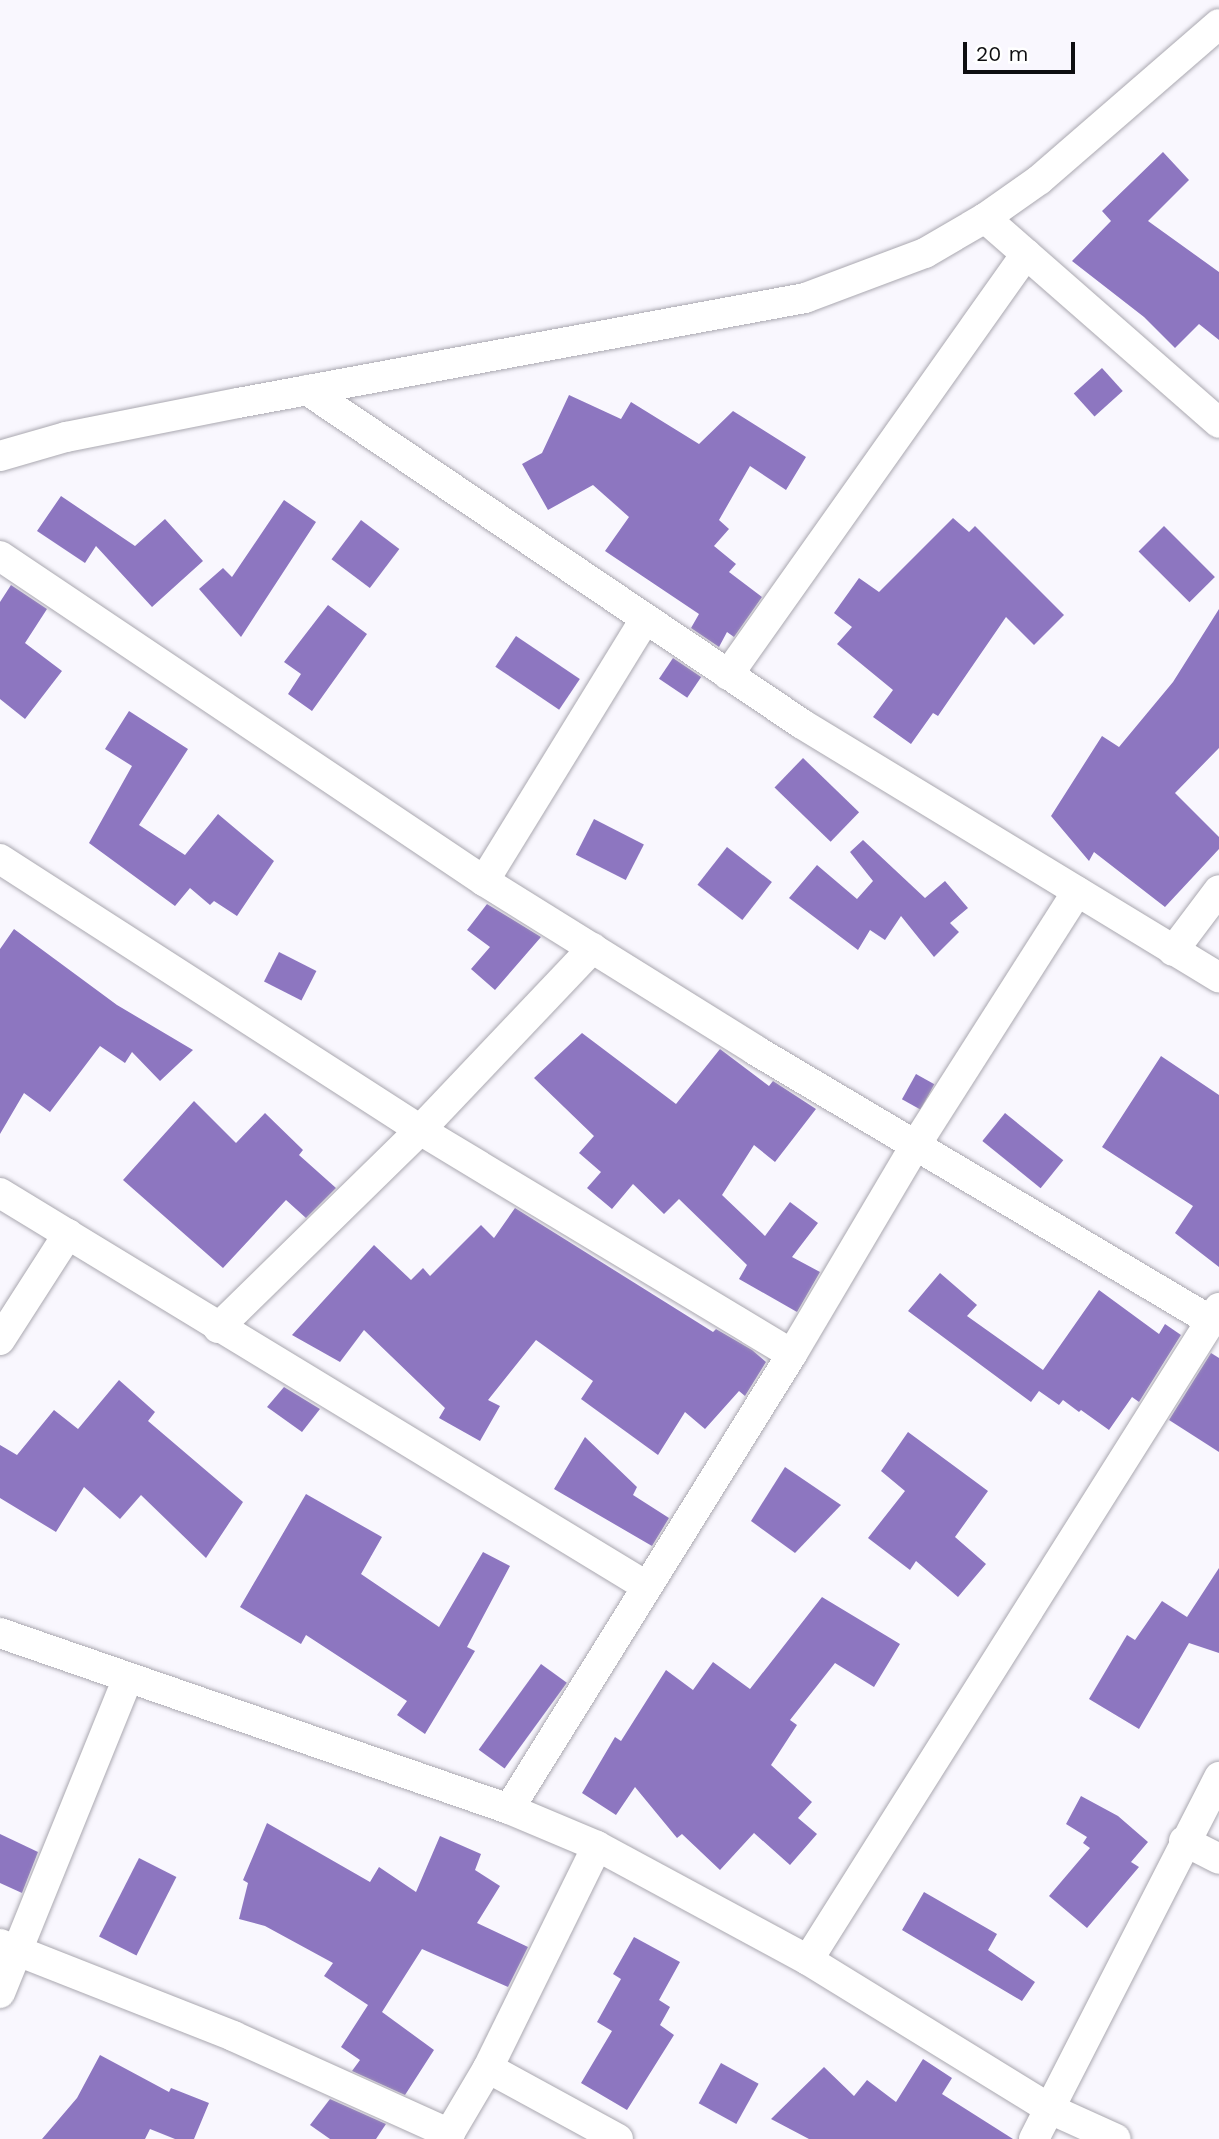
<!DOCTYPE html>
<html>
<head>
<meta charset="utf-8">
<style>
  body { margin:0 }
  #map { position:relative; width:1219px; height:2139px; overflow:hidden; background:#f9f7fe; font-family:"Work Sans",sans-serif }
  div>[style] { position:absolute }
  .building>* { inset:0; background:#8d76c0; transform-origin:0 0 }
  .roads { filter:drop-shadow(0 0 2px #aaa8b0) drop-shadow(0 0 2px #aaa8b0) }
  .street>* { height:30px; margin:-15px; padding:0 15px; transform-origin:15px; border-radius:15px; background:#fff }
  span { translate:-50% -50%; white-space:nowrap; text-align:center; line-height:1.15; -webkit-text-stroke:5px #fff; paint-order:stroke }
  .scale { position:absolute; left:963px; top:42px; width:112px; height:32px; box-sizing:border-box; border:4px solid #0e0e11; border-top:0; padding-left:9px; font-size:21px; line-height:24px; white-space:nowrap; color:#0e0e11; -webkit-text-stroke:5px #fff; paint-order:stroke }
</style>
</head>
<body>
<div id="map">
  <div class="building">
    <div style="clip-path:polygon(1163px 152px,1189px 180px,1148px 221px,1219px 272px,1219px 340px,1199px 324px,1175px 348px,1144px 317px,1072px 261px,1111px 221px,1102px 211px)"></div>
    <div style="left:1102px;top:368px;width:31px;height:38px;rotate:48deg"></div>
    <div style="clip-path:polygon(569px 395px,621px 419px,631px 402px,699px 444px,733px 411px,806px 457px,786px 490px,750px 466px,719px 520px,729px 529px,714px 546px,736px 564px,729px 572px,762px 597px,734px 637px,727px 632px,719px 647px,691px 628px,699px 614px,605px 551px,629px 517px,593px 485px,548px 510px,522px 464px,542px 453px)"></div>
    <div style="clip-path:polygon(61px 496px,135px 546px,165px 519px,203px 561px,152px 607px,96px 546px,85px 563px,37px 531px)"></div>
    <div style="clip-path:polygon(284px 500px,316px 522px,241px 637px,199px 589px,223px 568px,232px 577px)"></div>
    <div style="clip-path:polygon(953px 518px,969px 532px,975px 526px,1064px 615px,1034px 645px,1006px 617px,938px 716px,933px 713px,911px 744px,873px 717px,893px 690px,837px 644px,852px 627px,834px 613px,859px 578px,879px 592px)"></div>
    <div style="left:361px;top:520px;width:48px;height:49px;rotate:37deg"></div>
    <div style="left:1164px;top:526px;width:72px;height:36px;rotate:45deg"></div>
    <div style="clip-path:polygon(11px 585px,47px 609px,25px 643px,62px 671px,25px 719px,0 699px,0 602px)"></div>
    <div style="clip-path:polygon(328px 605px,367px 634px,312px 711px,288px 694px,301px 674px,284px 662px)"></div>
    <div style="clip-path:polygon(1219px 609px,1219px 748px,1175px 793px,1219px 837px,1219px 849px,1165px 907px,1094px 852px,1089px 861px,1051px 816px,1102px 736px,1119px 747px,1173px 682px)"></div>
    <div style="left:516px;top:636px;width:77px;height:37px;rotate:34deg"></div>
    <div style="left:673px;top:658px;width:34px;height:25px;rotate:34deg"></div>
    <div style="clip-path:polygon(129px 711px,188px 749px,139px 825px,185px 855px,218px 814px,274px 861px,237px 916px,214px 901px,210px 905px,190px 888px,175px 906px,89px 843px,132px 766px,105px 749px)"></div>
    <div style="left:803px;top:758px;width:78px;height:41px;rotate:44deg"></div>
    <div style="left:594px;top:819px;width:56px;height:40px;rotate:27deg"></div>
    <div style="clip-path:polygon(863px 840px,925px 898px,945px 881px,968px 908px,950px 923px,959px 932px,934px 957px,901px 916px,885px 940px,870px 930px,858px 950px,789px 898px,817px 865px,857px 899px,873px 881px,850px 852px)"></div>
    <div style="left:727px;top:847px;width:57px;height:48px;rotate:38deg"></div>
    <div style="clip-path:polygon(487px 904px,541px 937px,495px 990px,471px 969px,490px 947px,467px 930px)"></div>
    <div style="clip-path:polygon(14px 929px,117px 1005px,193px 1050px,160px 1081px,132px 1052px,125px 1063px,100px 1046px,50px 1112px,24px 1093px,0 1134px,0 949px)"></div>
    <div style="left:279px;top:952px;width:42px;height:33px;rotate:27deg"></div>
    <div style="clip-path:polygon(582px 1033px,676px 1104px,720px 1049px,769px 1086px,773px 1081px,816px 1109px,775px 1162px,754px 1145px,722px 1195px,765px 1236px,790px 1202px,818px 1223px,792px 1257px,820px 1272px,797px 1312px,739px 1279px,747px 1265px,679px 1199px,664px 1214px,633px 1184px,612px 1209px,587px 1188px,601px 1172px,579px 1153px,594px 1136px,534px 1078px)"></div>
    <div style="clip-path:polygon(1161px 1056px,1219px 1095px,1219px 1267px,1175px 1233px,1193px 1206px,1102px 1147px)"></div>
    <div style="left:916px;top:1074px;width:21px;height:29px;rotate:29deg"></div>
    <div style="clip-path:polygon(194px 1101px,236px 1143px,265px 1113px,303px 1150px,299px 1155px,336px 1188px,306px 1218px,286px 1200px,223px 1268px,123px 1180px)"></div>
    <div style="left:1005px;top:1113px;width:75px;height:36px;rotate:39deg"></div>
    <div style="clip-path:polygon(515px 1208px,713px 1332px,716px 1329px,752px 1350px,766px 1362px,745px 1396px,739px 1391px,705px 1429px,685px 1412px,658px 1455px,581px 1399px,593px 1381px,536px 1340px,488px 1400px,500px 1406px,480px 1441px,439px 1418px,445px 1408px,364px 1330px,340px 1362px,292px 1335px,374px 1245px,411px 1280px,423px 1268px,430px 1276px,481px 1225px,494px 1238px)"></div>
    <div style="clip-path:polygon(940px 1273px,977px 1305px,967px 1316px,1043px 1370px,1099px 1290px,1159px 1334px,1165px 1324px,1181px 1335px,1139px 1402px,1132px 1397px,1109px 1430px,1081px 1410px,1079px 1412px,1063px 1400px,1059px 1405px,1039px 1391px,1031px 1402px,908px 1311px)"></div>
    <div style="clip-path:polygon(1211px 1353px,1219px 1358px,1219px 1452px,1169px 1420px)"></div>
    <div style="clip-path:polygon(119px 1380px,155px 1412px,148px 1421px,243px 1502px,206px 1558px,141px 1495px,120px 1519px,84px 1487px,56px 1532px,0 1498px,0 1445px,17px 1455px,54px 1410px,78px 1429px)"></div>
    <div style="clip-path:polygon(284px 1387px,320px 1409px,302px 1432px,267px 1407px)"></div>
    <div style="clip-path:polygon(908px 1432px,988px 1491px,955px 1537px,986px 1564px,958px 1597px,916px 1561px,910px 1570px,868px 1538px,905px 1491px,881px 1471px)"></div>
    <div style="clip-path:polygon(585px 1437px,637px 1487px,633px 1495px,669px 1518px,652px 1546px,554px 1489px)"></div>
    <div style="clip-path:polygon(785px 1467px,841px 1505px,795px 1553px,751px 1521px)"></div>
    <div style="clip-path:polygon(306px 1494px,382px 1537px,361px 1574px,439px 1627px,483px 1552px,510px 1566px,467px 1647px,475px 1651px,425px 1734px,397px 1715px,407px 1701px,306px 1635px,301px 1644px,240px 1607px)"></div>
    <div style="clip-path:polygon(1219px 1568px,1219px 1653px,1189px 1643px,1139px 1729px,1089px 1699px,1127px 1635px,1135px 1640px,1162px 1601px,1187px 1617px)"></div>
    <div style="clip-path:polygon(822px 1597px,900px 1644px,874px 1687px,835px 1663px,790px 1720px,797px 1725px,771px 1765px,812px 1802px,798px 1818px,817px 1834px,790px 1865px,754px 1833px,720px 1870px,682px 1834px,677px 1838px,635px 1787px,616px 1815px,582px 1793px,615px 1737px,621px 1741px,666px 1670px,693px 1690px,713px 1662px,750px 1689px)"></div>
    <div style="left:541px;top:1664px;width:32px;height:106px;rotate:36deg"></div>
    <div style="clip-path:polygon(1081px 1796px,1118px 1816px,1148px 1842px,1131px 1862px,1139px 1867px,1087px 1928px,1049px 1896px,1090px 1848px,1083px 1843px,1087px 1837px,1066px 1824px)"></div>
    <div style="clip-path:polygon(267px 1823px,370px 1882px,379px 1867px,416px 1892px,440px 1836px,481px 1854px,475px 1870px,500px 1886px,477px 1923px,528px 1947px,508px 1987px,422px 1949px,382px 2012px,434px 2050px,405px 2095px,352px 2071px,360px 2060px,341px 2047px,368px 2005px,324px 1976px,333px 1963px,265px 1926px,239px 1919px,248px 1883px,243px 1880px)"></div>
    <div style="clip-path:polygon(0 1834px,38px 1852px,22px 1893px,0 1883px)"></div>
    <div style="left:139px;top:1858px;width:42px;height:88px;rotate:27deg"></div>
    <div style="clip-path:polygon(924px 1892px,997px 1934px,988px 1950px,1035px 1982px,1022px 2001px,902px 1930px)"></div>
    <div style="clip-path:polygon(634px 1937px,680px 1962px,659px 2000px,670px 2007px,660px 2025px,674px 2035px,627px 2110px,581px 2083px,612px 2031px,597px 2022px,621px 1979px,613px 1974px)"></div>
    <div style="clip-path:polygon(100px 2055px,169px 2092px,171px 2088px,209px 2103px,194px 2139px,175px 2139px,150px 2129px,145px 2139px,42px 2139px,77px 2098px)"></div>
    <div style="clip-path:polygon(923px 2059px,952px 2078px,942px 2094px,1013px 2139px,809px 2139px,771px 2119px,824px 2067px,854px 2096px,867px 2080px,896px 2102px)"></div>
    <div style="left:721px;top:2063px;width:43px;height:46px;rotate:29deg"></div>
    <div style="clip-path:polygon(330px 2099px,386px 2124px,376px 2139px,330px 2139px,310px 2125px)"></div>
  </div>
  <div class="roads">
    <div class="street">
      <div style="left:985px;top:218px;width:311px;rotate:41.2deg"></div>
      <div style="left:307px;top:390px;width:597px;rotate:34.01deg"></div>
      <div style="left:802px;top:724px;width:488px;rotate:31.3deg"></div>
      <div style="left:0;top:456px;width:69px;rotate:-16.1deg"></div>
      <div style="left:66px;top:437px;width:175px;rotate:-11.2deg"></div>
      <div style="left:238px;top:403px;width:577px;rotate:-10.49deg"></div>
      <div style="left:805px;top:298px;width:128px;rotate:-20.6deg"></div>
      <div style="left:925px;top:253px;width:69px;rotate:-30.3deg"></div>
      <div style="left:985px;top:218px;width:66px;rotate:-35.1deg"></div>
      <div style="left:1039px;top:180px;width:238px;rotate:-40.9deg"></div>
      <div style="left:0;top:556px;width:583px;rotate:33.88deg"></div>
      <div style="left:484px;top:881px;width:319px;rotate:31.9deg"></div>
      <div style="left:755px;top:1050px;width:530px;rotate:30.72deg"></div>
      <div style="left:728px;top:675px;width:516px;rotate:-54.71deg"></div>
      <div style="left:0;top:859px;width:500px;rotate:32.8deg"></div>
      <div style="left:420px;top:1130px;width:434px;rotate:31.1deg"></div>
      <div style="left:484px;top:881px;width:305px;rotate:-58.4deg"></div>
      <div style="left:1173px;top:951px;width:76px;rotate:-53deg"></div>
      <div style="left:0;top:1193px;width:756px;rotate:31.31deg"></div>
      <div style="left:218px;top:1328px;width:283px;rotate:-44.4deg"></div>
      <div style="left:420px;top:1130px;width:251px;rotate:-46.5deg"></div>
      <div style="left:0;top:1340px;width:126px;rotate:-57.3deg"></div>
      <div style="left:0;top:1633px;width:539px;rotate:19.07deg"></div>
      <div style="left:509px;top:1809px;width:95px;rotate:22.8deg"></div>
      <div style="left:597px;top:1846px;width:240px;rotate:28.4deg"></div>
      <div style="left:808px;top:1960px;width:284px;rotate:31.6deg"></div>
      <div style="left:1050px;top:2109px;width:72px;rotate:24.4deg"></div>
      <div style="left:509px;top:1809px;width:536px;rotate:-58.12deg"></div>
      <div style="left:792px;top:1354px;width:245px;rotate:-59.4deg"></div>
      <div style="left:917px;top:1143px;width:298px;rotate:-57.5deg"></div>
      <div style="left:1184px;top:1841px;width:39px;rotate:27deg"></div>
      <div style="left:0;top:1944px;width:251px;rotate:21.5deg"></div>
      <div style="left:233px;top:2036px;width:238px;rotate:24.3deg"></div>
      <div style="left:808px;top:1960px;width:771px;rotate:-57.77deg"></div>
      <div style="left:0;top:1993px;width:338px;rotate:-67.9deg"></div>
      <div style="left:488px;top:2068px;width:148px;rotate:28.6deg"></div>
      <div style="left:446px;top:2139px;width:82px;rotate:-59.4deg"></div>
      <div style="left:488px;top:2068px;width:247px;rotate:-63.8deg"></div>
      <div style="left:1034px;top:2139px;width:407px;rotate:-62.9deg"></div>
    </div>
  </div>
  <div class="scale">20 m</div>
</div>
</body>
</html>
